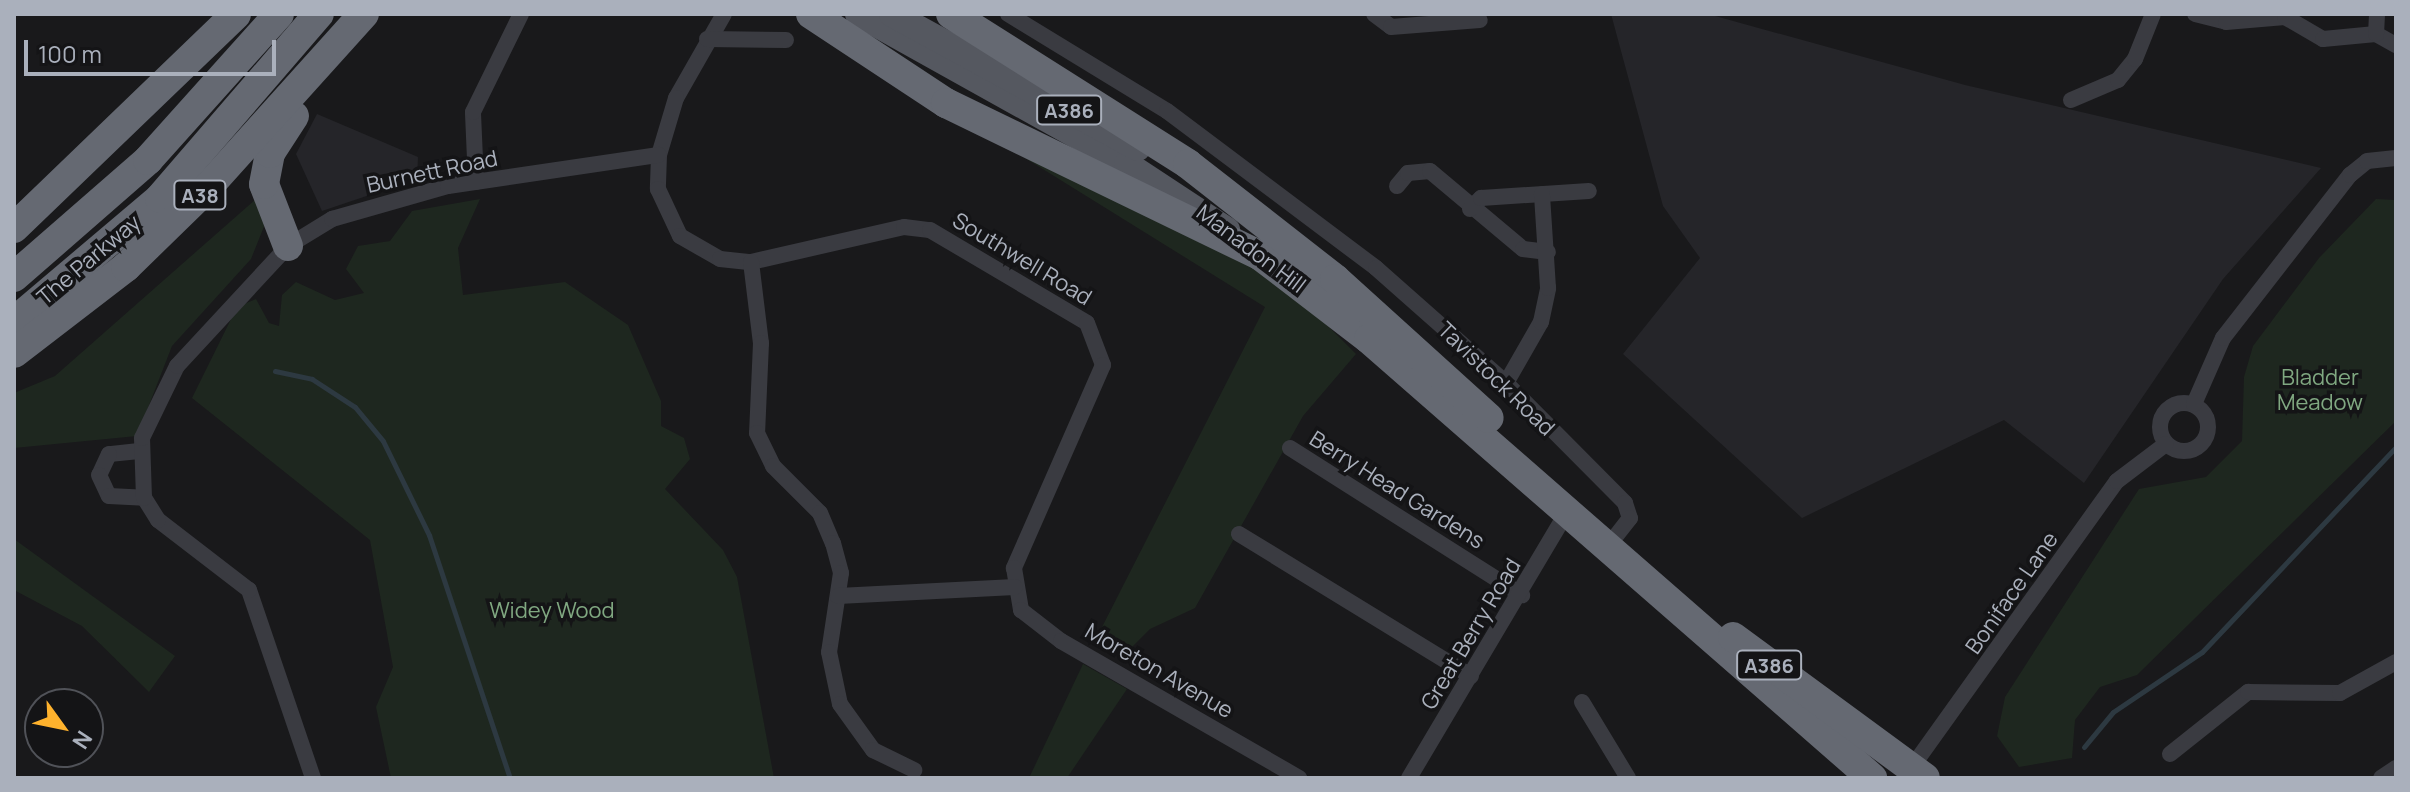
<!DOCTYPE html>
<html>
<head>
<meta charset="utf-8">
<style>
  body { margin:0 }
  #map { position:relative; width:2410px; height:792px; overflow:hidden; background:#19191b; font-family:Manrope,sans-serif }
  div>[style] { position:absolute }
  .built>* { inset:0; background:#252529 }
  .green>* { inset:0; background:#1e271f }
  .stream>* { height:5px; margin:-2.5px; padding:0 2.5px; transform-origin:2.5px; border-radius:2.5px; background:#2d3941 }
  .street>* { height:16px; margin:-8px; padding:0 8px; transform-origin:8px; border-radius:8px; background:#3a3b41 }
  .street>.ring { margin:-8px; padding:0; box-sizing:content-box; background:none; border:16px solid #3a3b41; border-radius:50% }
  .primary>* { height:26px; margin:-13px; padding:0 13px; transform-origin:13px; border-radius:13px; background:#555860 }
  .highway>* { height:30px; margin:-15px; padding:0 15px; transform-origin:15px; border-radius:15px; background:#656972 }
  span { translate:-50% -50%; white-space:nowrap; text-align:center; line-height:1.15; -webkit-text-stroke:7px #141416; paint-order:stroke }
  .shield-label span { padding:2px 6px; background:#141416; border:2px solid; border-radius:6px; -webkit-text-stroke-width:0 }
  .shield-label { font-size:20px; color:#aab0bc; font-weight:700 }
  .street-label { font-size:22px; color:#aab0bc }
  .park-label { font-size:22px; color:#80a881 }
  .frame { position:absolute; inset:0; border:16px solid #aab0bc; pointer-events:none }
  .north { position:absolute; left:24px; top:688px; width:80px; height:80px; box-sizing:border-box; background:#141416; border:2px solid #505258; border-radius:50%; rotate:123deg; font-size:22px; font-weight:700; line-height:32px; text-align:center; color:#aab0bc }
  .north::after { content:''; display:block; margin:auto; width:28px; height:36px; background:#ffb22d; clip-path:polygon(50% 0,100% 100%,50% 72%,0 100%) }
  .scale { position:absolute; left:24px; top:40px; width:252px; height:36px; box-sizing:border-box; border:4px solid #aab0bc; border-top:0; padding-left:10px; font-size:24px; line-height:28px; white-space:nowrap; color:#aab0bc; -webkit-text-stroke:6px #141416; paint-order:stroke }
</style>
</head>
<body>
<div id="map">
  <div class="built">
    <div style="clip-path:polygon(1611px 14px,1708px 14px,1965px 85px,2321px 168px,2223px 279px,2084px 483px,2004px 420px,1802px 518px,1623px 354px,1700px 258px,1663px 206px)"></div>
    <div style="clip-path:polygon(317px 114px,418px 157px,417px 179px,322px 211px,296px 154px)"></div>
  </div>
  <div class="green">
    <div style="clip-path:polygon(1017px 153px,1284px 282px,1356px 354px,1303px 416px,1195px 608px,1150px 629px,1127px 652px,1099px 633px,1265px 307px)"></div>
    <div style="clip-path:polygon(257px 198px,265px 224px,251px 259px,172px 346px,137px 436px,14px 448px,14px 393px,55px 376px)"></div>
    <div style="clip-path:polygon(480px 199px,458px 248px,463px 295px,565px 282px,628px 325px,661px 401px,661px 426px,684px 438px,690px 459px,665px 489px,723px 550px,737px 577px,774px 778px,391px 778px,376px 707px,393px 667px,370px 540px,192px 398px,237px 307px,256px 299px,269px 323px,279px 326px,282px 295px,296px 282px,335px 300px,364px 293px,346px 269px,358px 246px,390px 241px,412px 211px)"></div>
    <div style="clip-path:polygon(2376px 199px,2396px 200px,2396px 421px,2137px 675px,2100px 687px,2075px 720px,2072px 758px,2019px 767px,1997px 736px,2005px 697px,2139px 489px,2206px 477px,2242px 441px,2244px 377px,2253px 346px,2319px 258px)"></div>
    <div style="clip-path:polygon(14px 539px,175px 656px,149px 692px,82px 626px,14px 590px)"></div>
    <div style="clip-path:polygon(1083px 664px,1127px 689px,1067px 778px,1029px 778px)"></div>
  </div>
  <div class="stream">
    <div style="left:275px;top:371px;width:38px;rotate:12deg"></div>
    <div style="left:312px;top:379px;width:51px;rotate:33.1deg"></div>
    <div style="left:355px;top:407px;width:44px;rotate:50.5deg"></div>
    <div style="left:383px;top:441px;width:105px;rotate:63.9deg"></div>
    <div style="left:429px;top:535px;width:256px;rotate:71.6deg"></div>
    <div style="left:2084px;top:747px;width:45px;rotate:-50.4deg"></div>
    <div style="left:2113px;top:712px;width:107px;rotate:-34deg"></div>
    <div style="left:2202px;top:652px;width:282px;rotate:-46.6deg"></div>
  </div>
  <div class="street">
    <div style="left:724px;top:14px;width:97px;rotate:119.7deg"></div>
    <div style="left:676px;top:98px;width:59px;rotate:106.6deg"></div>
    <div style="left:659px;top:155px;width:34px;rotate:92deg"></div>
    <div style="left:658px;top:189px;width:52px;rotate:64.9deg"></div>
    <div style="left:680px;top:236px;width:46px;rotate:29.9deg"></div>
    <div style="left:720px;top:259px;width:31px;rotate:6deg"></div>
    <div style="left:751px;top:262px;width:157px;rotate:-12.9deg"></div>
    <div style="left:904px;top:227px;width:26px;rotate:7deg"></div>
    <div style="left:930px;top:230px;width:182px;rotate:30.6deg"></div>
    <div style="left:1087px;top:323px;width:45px;rotate:69.1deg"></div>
    <div style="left:1103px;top:365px;width:222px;rotate:113.7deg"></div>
    <div style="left:1014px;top:568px;width:43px;rotate:80.5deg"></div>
    <div style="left:1021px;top:610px;width:51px;rotate:37.8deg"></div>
    <div style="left:1061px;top:641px;width:275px;rotate:29.9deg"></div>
    <div style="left:1008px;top:14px;width:186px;rotate:31.4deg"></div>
    <div style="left:1167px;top:111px;width:261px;rotate:36.9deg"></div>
    <div style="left:1376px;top:268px;width:174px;rotate:41.5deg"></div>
    <div style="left:1506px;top:383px;width:169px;rotate:45.2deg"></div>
    <div style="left:1625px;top:503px;width:16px;rotate:72deg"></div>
    <div style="left:1630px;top:518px;width:24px;rotate:128deg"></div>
    <div style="left:1374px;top:14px;width:21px;rotate:37deg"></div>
    <div style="left:1391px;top:27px;width:89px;rotate:-4.5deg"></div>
    <div style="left:2195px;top:14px;width:32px;rotate:14deg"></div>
    <div style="left:2226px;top:22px;width:59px;rotate:-4.8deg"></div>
    <div style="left:2285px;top:17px;width:44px;rotate:30.1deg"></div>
    <div style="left:2323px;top:39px;width:53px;rotate:-5.4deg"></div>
    <div style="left:2376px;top:34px;width:23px;rotate:29deg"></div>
    <div style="left:2376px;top:34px;width:20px;rotate:-87deg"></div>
    <div style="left:707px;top:39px;width:79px;rotate:0.7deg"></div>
    <div style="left:2071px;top:100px;width:51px;rotate:-23.1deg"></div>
    <div style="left:2118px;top:80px;width:27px;rotate:-51deg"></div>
    <div style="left:2135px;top:59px;width:48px;rotate:-68.2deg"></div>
    <div style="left:476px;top:182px;width:70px;rotate:-92.5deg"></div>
    <div style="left:473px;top:112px;width:109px;rotate:-63.9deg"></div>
    <div style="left:1397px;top:186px;width:17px;rotate:-50deg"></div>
    <div style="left:1408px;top:173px;width:22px;rotate:-5deg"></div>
    <div style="left:1430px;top:171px;width:121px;rotate:40deg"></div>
    <div style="left:1523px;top:249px;width:25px;rotate:7deg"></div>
    <div style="left:1470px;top:209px;width:16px;rotate:-45deg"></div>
    <div style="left:1481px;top:198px;width:108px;rotate:-3.7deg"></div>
    <div style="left:751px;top:262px;width:82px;rotate:83deg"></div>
    <div style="left:761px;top:343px;width:90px;rotate:92.5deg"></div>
    <div style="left:757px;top:433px;width:37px;rotate:64deg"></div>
    <div style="left:773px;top:466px;width:66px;rotate:45deg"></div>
    <div style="left:820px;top:513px;width:33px;rotate:67deg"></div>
    <div style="left:833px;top:543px;width:31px;rotate:75deg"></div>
    <div style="left:841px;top:573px;width:80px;rotate:98.6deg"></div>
    <div style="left:829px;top:652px;width:53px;rotate:78.1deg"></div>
    <div style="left:840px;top:704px;width:57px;rotate:54.3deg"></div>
    <div style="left:873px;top:750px;width:46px;rotate:26deg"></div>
    <div style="left:1506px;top:383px;width:70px;rotate:-60.2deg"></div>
    <div style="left:1541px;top:322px;width:35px;rotate:-78deg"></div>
    <div style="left:1548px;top:288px;width:94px;rotate:-93.7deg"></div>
    <div class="ring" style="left:2160px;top:403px;width:32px;height:32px"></div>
    <div style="left:2194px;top:404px;width:72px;rotate:-66.3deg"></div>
    <div style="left:2223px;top:338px;width:207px;rotate:-52.1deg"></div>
    <div style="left:2350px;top:175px;width:22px;rotate:-39deg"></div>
    <div style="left:2367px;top:161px;width:29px;rotate:-6deg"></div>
    <div style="left:1290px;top:448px;width:275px;rotate:32.4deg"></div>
    <div style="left:139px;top:451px;width:30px;rotate:174deg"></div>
    <div style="left:109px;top:454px;width:23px;rotate:115deg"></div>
    <div style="left:99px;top:475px;width:23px;rotate:65deg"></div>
    <div style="left:109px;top:496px;width:35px;rotate:3deg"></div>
    <div style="left:1239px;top:534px;width:272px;rotate:31.5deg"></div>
    <div style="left:838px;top:596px;width:177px;rotate:-2.9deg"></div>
    <div style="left:1582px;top:702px;width:89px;rotate:58.8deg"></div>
    <div style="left:2170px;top:754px;width:100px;rotate:-38.5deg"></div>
    <div style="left:2248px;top:692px;width:92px;rotate:0.6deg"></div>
    <div style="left:2340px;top:693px;width:64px;rotate:-29deg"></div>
    <div style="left:1907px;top:774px;width:360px;rotate:-54.4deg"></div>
    <div style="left:2117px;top:481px;width:61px;rotate:-37.1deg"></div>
    <div style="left:313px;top:778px;width:199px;rotate:-108.8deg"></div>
    <div style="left:249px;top:590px;width:115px;rotate:-142.4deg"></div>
    <div style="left:158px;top:520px;width:26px;rotate:-122deg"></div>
    <div style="left:144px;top:498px;width:60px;rotate:-91.9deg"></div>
    <div style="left:142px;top:438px;width:80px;rotate:-64.1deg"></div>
    <div style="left:177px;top:366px;width:163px;rotate:-47.2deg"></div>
    <div style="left:288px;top:246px;width:52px;rotate:-31.5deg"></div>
    <div style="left:332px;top:219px;width:121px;rotate:-15.9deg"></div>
    <div style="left:448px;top:186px;width:213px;rotate:-8.4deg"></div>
    <div style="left:1409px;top:778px;width:309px;rotate:-59.3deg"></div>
    <div style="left:2381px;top:778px;width:18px;rotate:-34deg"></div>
  </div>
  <div class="primary">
    <div style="left:858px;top:14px;width:308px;rotate:29.1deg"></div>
    <div style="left:1127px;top:164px;width:120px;rotate:33.4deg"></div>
    <div style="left:892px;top:14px;width:280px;rotate:28.6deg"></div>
  </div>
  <div class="highway">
    <div style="left:811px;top:14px;width:162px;rotate:33.4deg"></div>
    <div style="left:946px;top:103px;width:350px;rotate:25.9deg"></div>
    <div style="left:1261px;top:256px;width:136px;rotate:37.5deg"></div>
    <div style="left:1369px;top:339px;width:668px;rotate:41.11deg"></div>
    <div style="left:951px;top:14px;width:280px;rotate:32.3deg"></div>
    <div style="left:1188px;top:164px;width:187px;rotate:38deg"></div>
    <div style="left:1335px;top:279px;width:207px;rotate:42.1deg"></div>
    <div style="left:14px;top:228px;width:308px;rotate:-43.9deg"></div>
    <div style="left:288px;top:246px;width:66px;rotate:-111.2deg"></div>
    <div style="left:264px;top:184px;width:32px;rotate:-79deg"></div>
    <div style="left:270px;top:153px;width:44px;rotate:-57deg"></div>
    <div style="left:14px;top:277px;width:178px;rotate:-41.1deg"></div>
    <div style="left:148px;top:160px;width:196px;rotate:-48.1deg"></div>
    <div style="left:14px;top:322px;width:192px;rotate:-40.3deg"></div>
    <div style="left:160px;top:198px;width:243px;rotate:-49.2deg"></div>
    <div style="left:14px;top:353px;width:141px;rotate:-37.5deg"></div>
    <div style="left:126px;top:267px;width:115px;rotate:-44.3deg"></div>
    <div style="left:208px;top:187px;width:233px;rotate:-48deg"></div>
    <div style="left:1733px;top:637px;width:238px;rotate:36.3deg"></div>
  </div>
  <div class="shield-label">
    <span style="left:1069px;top:110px">A386</span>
    <span style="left:200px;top:195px">A38</span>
    <span style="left:1769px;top:665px">A386</span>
  </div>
  <div class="street-label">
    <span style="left:432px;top:172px;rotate:-12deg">Burnett Road</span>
    <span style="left:1251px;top:249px;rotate:37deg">Manadon Hill</span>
    <span style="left:1022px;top:259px;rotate:31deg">Southwell Road</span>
    <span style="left:89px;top:260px;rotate:-40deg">The Parkway</span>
    <span style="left:1496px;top:379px;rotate:44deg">Tavistock Road</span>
    <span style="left:1397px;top:490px;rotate:32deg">Berry Head Gardens</span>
    <span style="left:2012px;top:593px;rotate:-55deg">Boniface Lane</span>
    <span style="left:1471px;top:634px;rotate:-59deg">Great Berry Road</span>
    <span style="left:1159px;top:671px;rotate:30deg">Moreton Avenue</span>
  </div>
  <div class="park-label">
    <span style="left:2320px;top:390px">Bladder<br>Meadow</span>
    <span style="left:552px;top:611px">Widey Wood</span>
  </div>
  <div class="frame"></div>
  <div class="north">N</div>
  <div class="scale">100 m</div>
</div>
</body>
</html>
